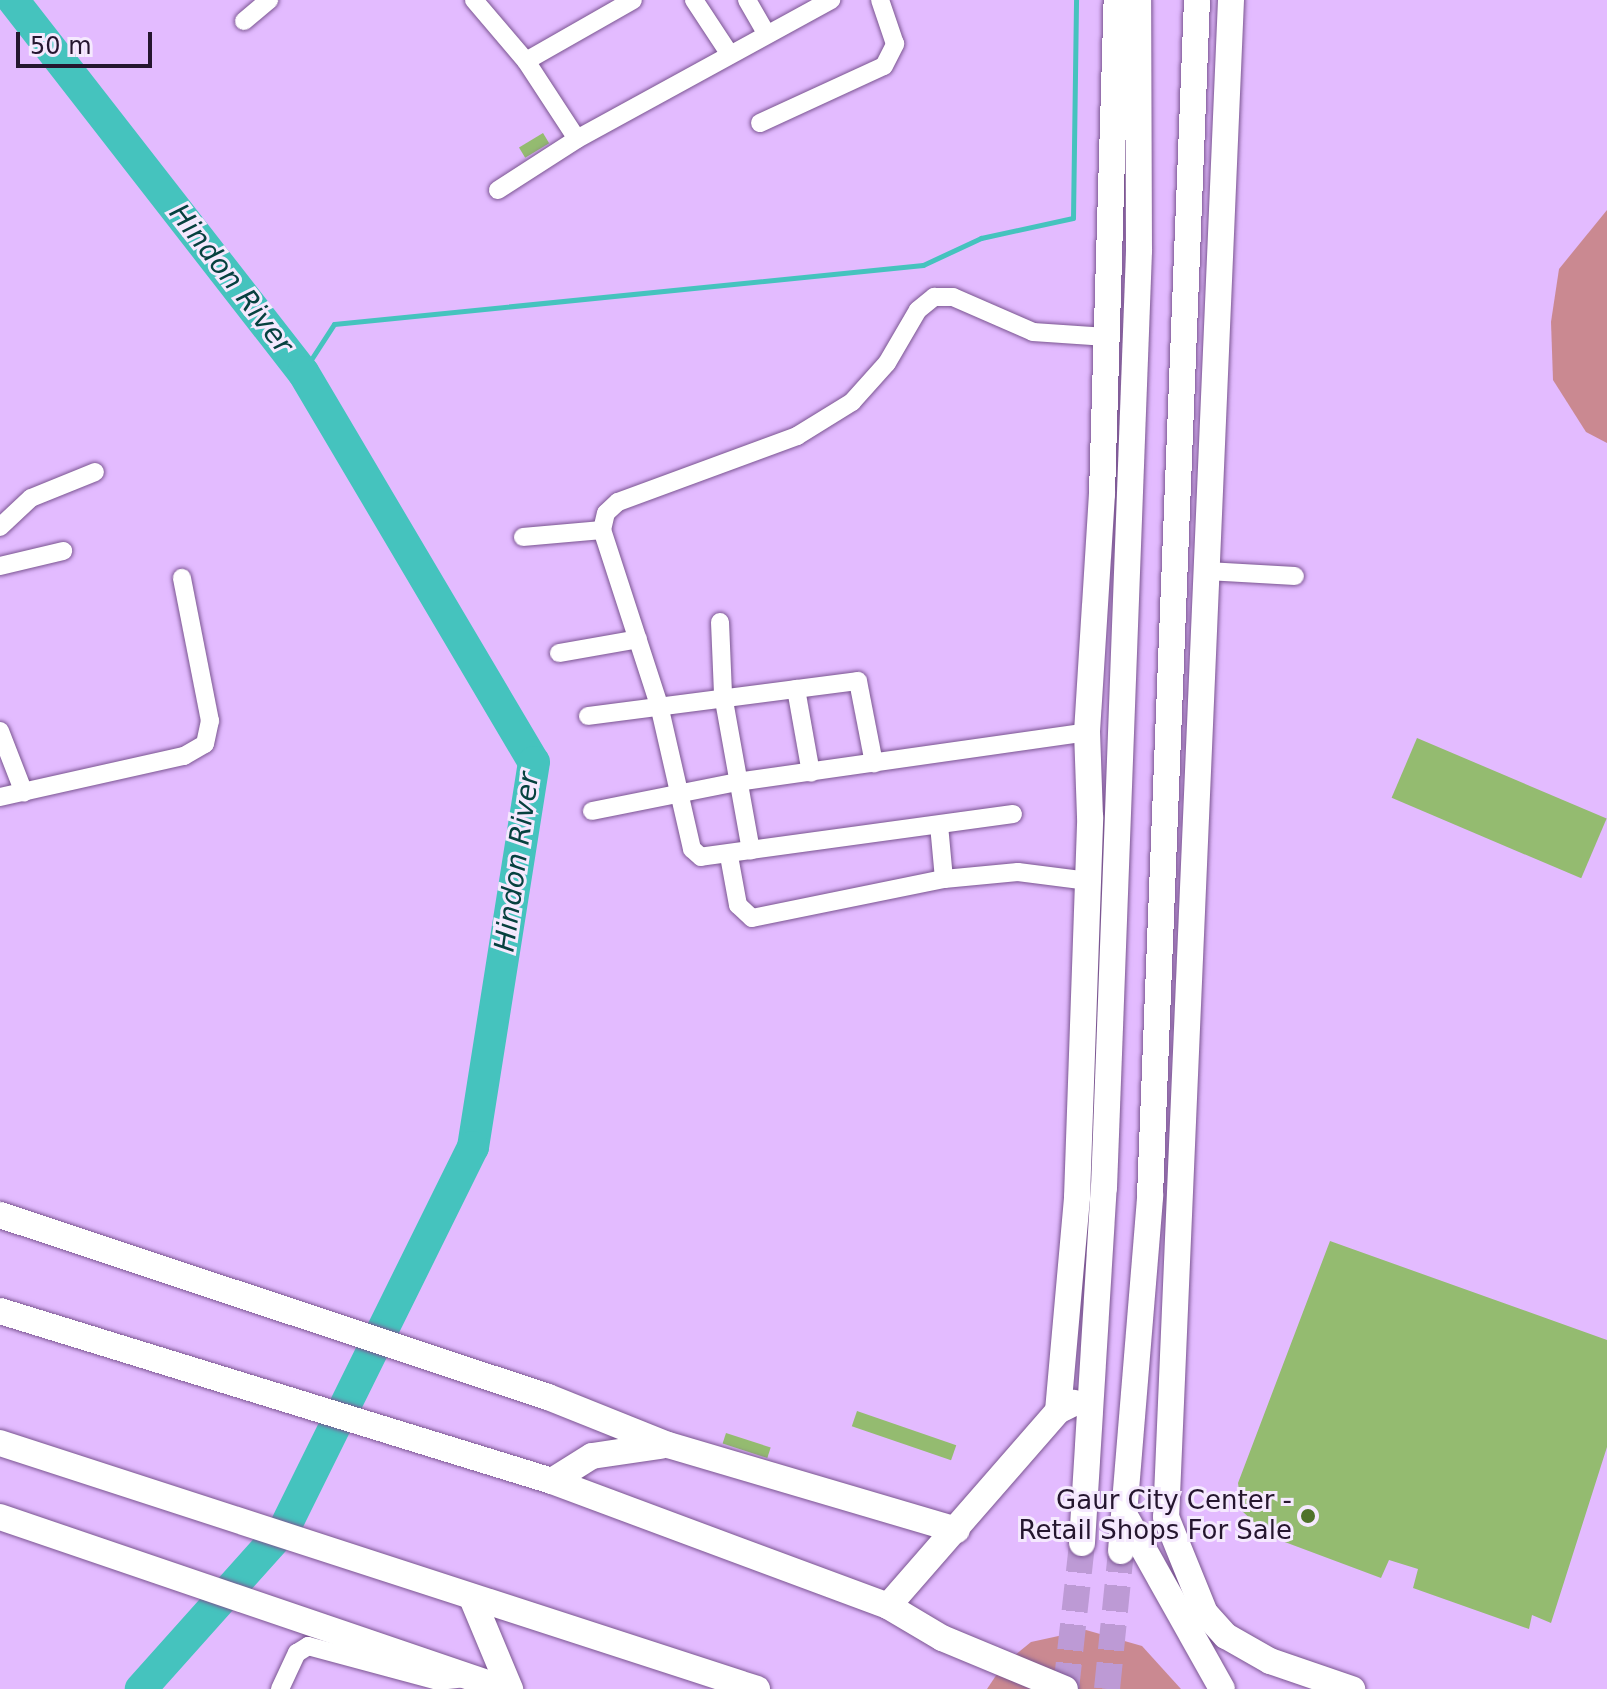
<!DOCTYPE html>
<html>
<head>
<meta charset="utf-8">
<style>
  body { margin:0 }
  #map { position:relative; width:1607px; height:1689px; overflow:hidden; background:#e3bbff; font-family:"DejaVu Sans",sans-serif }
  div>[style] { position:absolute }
  .green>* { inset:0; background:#ca8991 }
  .stream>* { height:5px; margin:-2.5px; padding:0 2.5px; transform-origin:2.5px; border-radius:2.5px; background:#45c3be }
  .river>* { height:32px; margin:-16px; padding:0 16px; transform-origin:16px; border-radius:16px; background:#45c3be }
  .building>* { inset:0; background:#94bb70; transform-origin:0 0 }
  .secondary-tunnel>* { height:26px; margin-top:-13px; transform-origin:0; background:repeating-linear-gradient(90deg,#bd9ad5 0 26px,transparent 0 39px) }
  .roads { filter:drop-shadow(0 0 2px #7a5591) drop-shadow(0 0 2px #7a5591) }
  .street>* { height:18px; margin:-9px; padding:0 9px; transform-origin:9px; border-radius:9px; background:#fff }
  .secondary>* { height:26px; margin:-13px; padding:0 13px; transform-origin:13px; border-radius:13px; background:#fff }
  .dots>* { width:22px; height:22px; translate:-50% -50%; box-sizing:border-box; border:4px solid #f5e9fe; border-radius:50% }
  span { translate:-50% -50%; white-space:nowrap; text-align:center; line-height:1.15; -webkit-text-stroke:6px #f5e9fe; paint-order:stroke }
  .poi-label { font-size:26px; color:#25162f }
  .right { translate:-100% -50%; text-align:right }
  .water-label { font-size:28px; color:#06413f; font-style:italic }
  .scale { position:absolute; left:16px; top:32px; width:136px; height:36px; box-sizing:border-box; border:4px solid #25162f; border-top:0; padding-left:10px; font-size:24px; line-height:28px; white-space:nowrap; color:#25162f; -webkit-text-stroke:6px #f5e9fe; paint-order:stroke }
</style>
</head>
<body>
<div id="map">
  <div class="green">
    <div style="clip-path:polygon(1607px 210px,1607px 443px,1586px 432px,1553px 380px,1551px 322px,1559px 269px)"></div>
    <div style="clip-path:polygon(1086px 1630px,1142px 1646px,1181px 1689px,987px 1689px,1003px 1665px,1031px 1642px)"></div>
  </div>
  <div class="stream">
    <div style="left:303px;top:372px;width:57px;rotate:-57.1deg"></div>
    <div style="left:334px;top:324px;width:592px;rotate:-5.72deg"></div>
    <div style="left:923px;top:265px;width:64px;rotate:-25deg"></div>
    <div style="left:981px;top:238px;width:94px;rotate:-12.3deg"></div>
    <div style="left:1073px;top:218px;width:218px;rotate:-89.2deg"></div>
  </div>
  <div class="river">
    <div style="left:13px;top:0;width:472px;rotate:52.1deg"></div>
    <div style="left:303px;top:372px;width:453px;rotate:59.4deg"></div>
    <div style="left:534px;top:762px;width:390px;rotate:99deg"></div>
    <div style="left:473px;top:1147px;width:426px;rotate:116.3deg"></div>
    <div style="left:284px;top:1529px;width:215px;rotate:131.8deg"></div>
  </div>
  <div class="building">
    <div style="left:543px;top:133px;width:12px;height:28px;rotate:59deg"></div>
    <div style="left:1417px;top:738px;width:206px;height:65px;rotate:23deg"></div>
    <div style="clip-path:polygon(1330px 1241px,1607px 1340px,1607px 1447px,1551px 1623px,1532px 1615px,1529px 1629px,1413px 1588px,1418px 1569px,1389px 1560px,1381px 1578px,1269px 1536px,1242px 1511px,1238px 1483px)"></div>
    <div style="left:857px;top:1411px;width:105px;height:16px;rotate:19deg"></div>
    <div style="left:726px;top:1433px;width:47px;height:11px;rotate:18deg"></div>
  </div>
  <div class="secondary-tunnel">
    <div style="left:1066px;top:1689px;width:147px;rotate:-83.7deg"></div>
    <div style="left:1107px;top:1689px;width:139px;rotate:-84.2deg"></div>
  </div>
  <div class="roads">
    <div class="street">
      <div style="left:474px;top:0;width:80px;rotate:49.6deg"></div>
      <div style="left:526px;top:61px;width:93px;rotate:56.8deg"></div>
      <div style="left:694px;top:0;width:64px;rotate:56.6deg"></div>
      <div style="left:747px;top:0;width:38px;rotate:60deg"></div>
      <div style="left:244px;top:21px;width:33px;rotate:-40deg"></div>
      <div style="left:526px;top:61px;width:123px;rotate:-29.7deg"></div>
      <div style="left:760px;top:123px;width:136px;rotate:-24.7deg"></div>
      <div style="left:884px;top:66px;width:25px;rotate:-63deg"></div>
      <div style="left:895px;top:44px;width:46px;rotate:-108.8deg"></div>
      <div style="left:498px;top:190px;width:94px;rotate:-32.8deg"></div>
      <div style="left:577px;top:139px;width:290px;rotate:-28.7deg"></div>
      <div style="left:0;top:527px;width:42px;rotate:-43.1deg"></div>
      <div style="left:31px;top:498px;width:69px;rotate:-22.1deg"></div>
      <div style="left:523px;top:537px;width:79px;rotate:-5.1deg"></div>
      <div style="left:0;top:566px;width:65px;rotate:-13.4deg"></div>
      <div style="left:1207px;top:571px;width:88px;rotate:3.3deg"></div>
      <div style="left:720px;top:622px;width:73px;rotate:87.6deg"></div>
      <div style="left:723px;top:695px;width:158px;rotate:79.8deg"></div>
      <div style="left:559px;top:653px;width:80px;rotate:-10deg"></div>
      <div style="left:796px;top:689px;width:85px;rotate:79.9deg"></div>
      <div style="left:588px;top:716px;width:272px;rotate:-7.4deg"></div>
      <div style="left:858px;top:681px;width:84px;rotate:79deg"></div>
      <div style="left:0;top:731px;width:66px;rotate:68.8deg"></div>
      <div style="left:0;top:797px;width:189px;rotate:-12.6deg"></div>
      <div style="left:184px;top:756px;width:24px;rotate:-30deg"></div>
      <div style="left:205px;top:744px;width:24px;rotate:-78deg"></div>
      <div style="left:210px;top:721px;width:146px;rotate:-101.1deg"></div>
      <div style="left:592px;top:811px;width:148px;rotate:-11.3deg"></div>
      <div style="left:737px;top:782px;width:354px;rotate:-8.1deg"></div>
      <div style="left:1013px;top:814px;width:315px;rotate:172.2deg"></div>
      <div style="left:701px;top:857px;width:12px;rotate:-138deg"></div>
      <div style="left:692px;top:849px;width:148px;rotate:-102.9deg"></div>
      <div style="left:659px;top:705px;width:184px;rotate:-108deg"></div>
      <div style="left:602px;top:530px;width:17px;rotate:-77deg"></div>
      <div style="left:606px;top:513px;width:16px;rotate:-43deg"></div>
      <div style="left:618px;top:502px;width:191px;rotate:-20.2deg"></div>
      <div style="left:797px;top:436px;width:65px;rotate:-31.7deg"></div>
      <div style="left:852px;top:402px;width:52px;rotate:-48.1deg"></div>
      <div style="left:887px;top:363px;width:61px;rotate:-59.7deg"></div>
      <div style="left:918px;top:310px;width:21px;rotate:-39deg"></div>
      <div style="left:934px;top:297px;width:19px"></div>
      <div style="left:953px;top:297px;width:87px;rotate:23.6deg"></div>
      <div style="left:1033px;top:332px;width:74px;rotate:3.9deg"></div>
      <div style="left:939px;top:825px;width:54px;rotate:84.7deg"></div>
      <div style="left:729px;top:856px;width:50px;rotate:79.6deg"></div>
      <div style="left:738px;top:905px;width:19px;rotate:43deg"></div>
      <div style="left:752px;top:918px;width:196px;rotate:-11.5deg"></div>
      <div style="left:944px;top:879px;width:74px;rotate:-5.4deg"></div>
      <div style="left:1018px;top:872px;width:71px;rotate:7.3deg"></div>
      <div style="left:280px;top:1689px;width:40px;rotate:-65deg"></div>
      <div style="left:297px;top:1653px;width:13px;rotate:-32deg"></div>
      <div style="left:308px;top:1646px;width:135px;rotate:15.1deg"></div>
      <div style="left:438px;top:1681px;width:28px;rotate:-6deg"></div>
    </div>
    <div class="secondary">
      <div style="left:1231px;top:0;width:1518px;rotate:92.45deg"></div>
      <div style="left:1166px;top:1517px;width:104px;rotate:67.9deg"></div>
      <div style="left:1205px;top:1613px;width:31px;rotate:48deg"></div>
      <div style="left:1226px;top:1636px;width:51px;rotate:29.6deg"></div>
      <div style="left:1270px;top:1661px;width:87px;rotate:18.9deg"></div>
      <div style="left:0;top:1215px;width:577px;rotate:18.37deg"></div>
      <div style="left:548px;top:1397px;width:129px;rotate:21.8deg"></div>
      <div style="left:668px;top:1445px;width:301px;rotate:16.4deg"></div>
      <div style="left:0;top:1311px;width:578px;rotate:17.12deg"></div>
      <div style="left:552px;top:1481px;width:358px;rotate:20.4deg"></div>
      <div style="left:888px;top:1606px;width:63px;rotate:30.7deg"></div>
      <div style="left:942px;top:1638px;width:133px;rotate:22.5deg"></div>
      <div style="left:1058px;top:1411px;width:215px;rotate:-84.9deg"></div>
      <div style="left:1077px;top:1197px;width:380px;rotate:-88deg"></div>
      <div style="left:1090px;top:817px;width:85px;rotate:-92deg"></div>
      <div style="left:1087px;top:732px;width:238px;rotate:-86.4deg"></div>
      <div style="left:1102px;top:494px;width:494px;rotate:-88.3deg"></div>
      <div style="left:0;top:1443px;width:796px;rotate:18deg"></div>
      <div style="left:552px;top:1481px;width:47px;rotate:-32deg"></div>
      <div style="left:592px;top:1456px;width:69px;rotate:-8.4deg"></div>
      <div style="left:1125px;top:1516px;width:198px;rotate:60.7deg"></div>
      <div style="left:0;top:1517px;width:533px;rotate:18.81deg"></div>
      <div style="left:1082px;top:1543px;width:356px;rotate:-86.5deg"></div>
      <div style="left:1104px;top:1188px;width:939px;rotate:-87.86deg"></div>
      <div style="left:1139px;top:250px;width:250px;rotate:-90.2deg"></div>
      <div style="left:1121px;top:1551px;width:356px;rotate:-85.3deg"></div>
      <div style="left:1150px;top:1196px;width:1197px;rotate:-87.75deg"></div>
      <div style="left:472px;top:1598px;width:99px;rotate:67.3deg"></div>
      <div style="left:888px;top:1606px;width:259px;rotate:-48.9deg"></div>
      <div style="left:1058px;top:1411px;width:18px;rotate:-27deg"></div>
    </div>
  </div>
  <div class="dots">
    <div style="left:1308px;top:1516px;background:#4f722a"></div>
  </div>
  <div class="poi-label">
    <span class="right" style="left:1292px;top:1516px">Gaur City Center -<br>Retail Shops For Sale</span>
  </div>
  <div class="water-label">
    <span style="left:231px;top:279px;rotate:52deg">Hindon River</span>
    <span style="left:517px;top:862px;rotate:-82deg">Hindon River</span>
  </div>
  <div class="scale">50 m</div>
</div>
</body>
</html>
